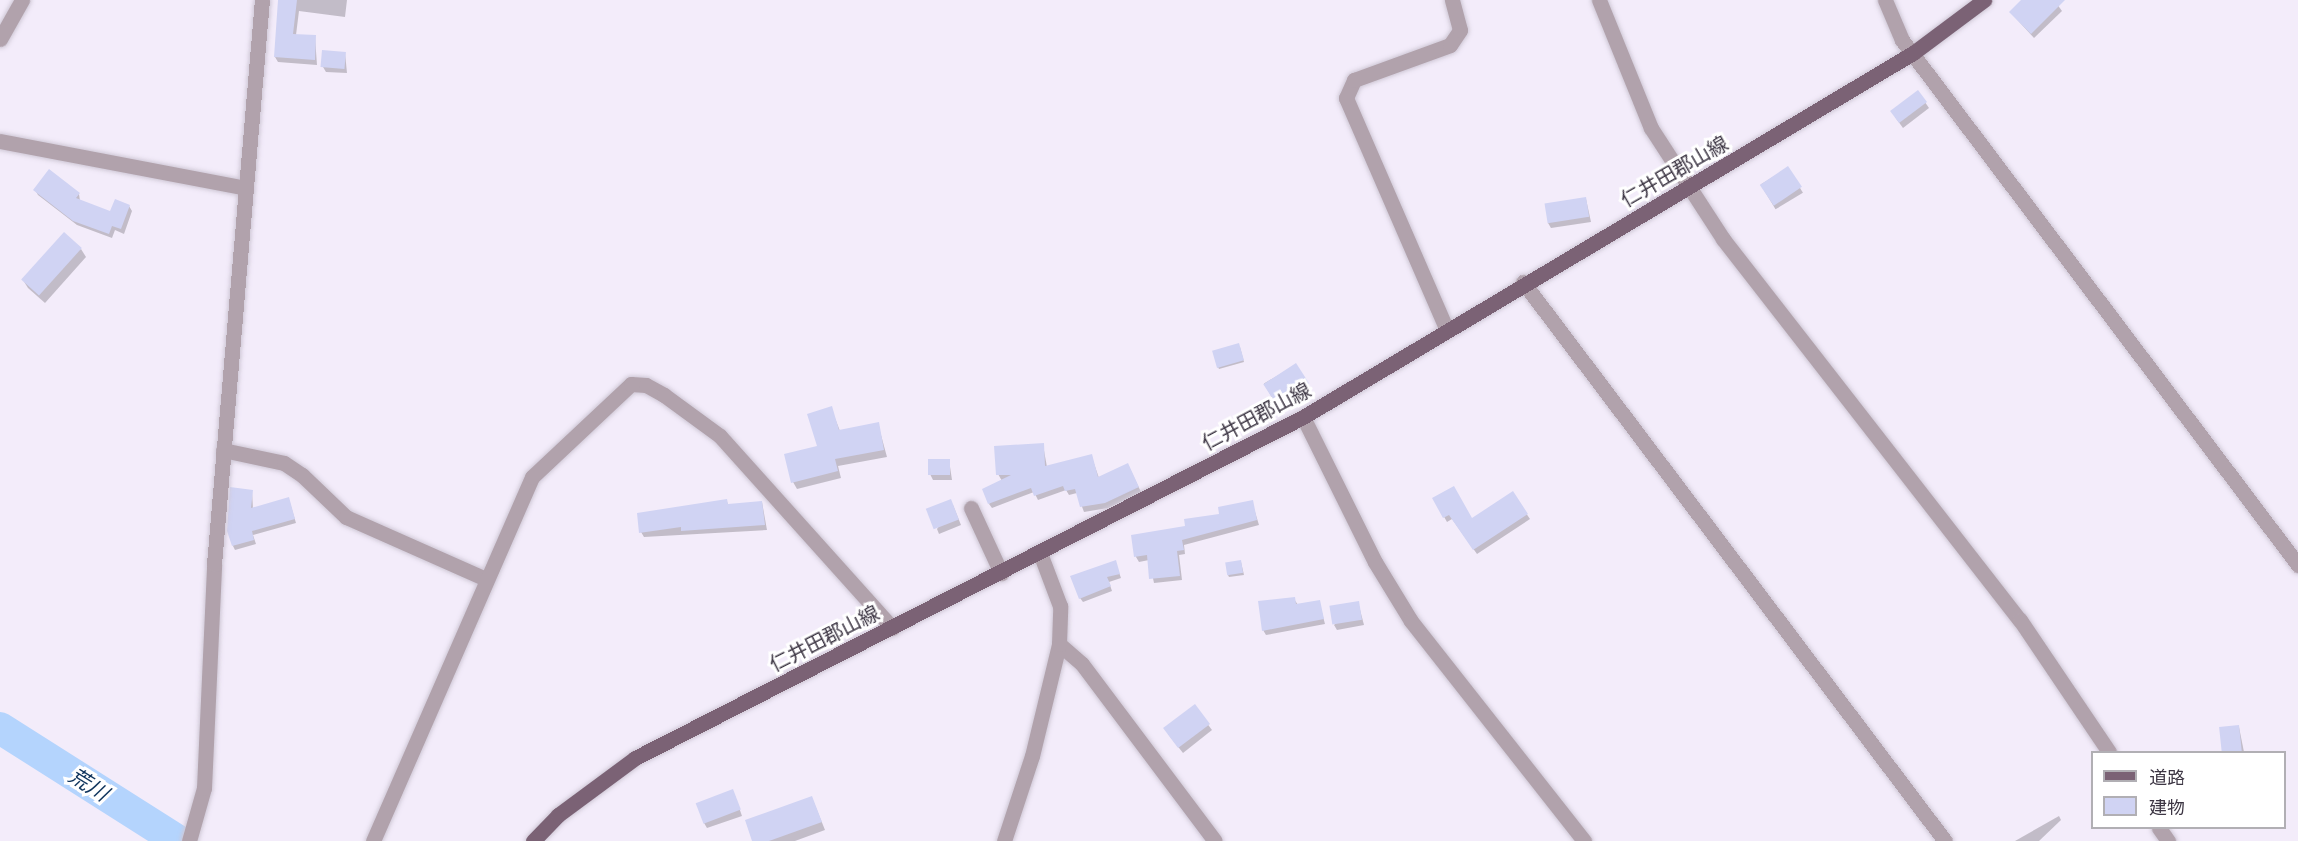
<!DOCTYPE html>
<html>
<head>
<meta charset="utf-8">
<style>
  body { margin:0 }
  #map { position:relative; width:2298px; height:841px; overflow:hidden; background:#f3ecfa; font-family:"Open Sans","Noto Sans JP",sans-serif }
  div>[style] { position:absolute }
  .shadow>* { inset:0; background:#0003; transform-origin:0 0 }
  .river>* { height:32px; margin:-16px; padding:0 16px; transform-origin:16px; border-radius:16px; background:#b4d4fd }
  .building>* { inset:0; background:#d0d3f3; transform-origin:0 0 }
  .roads { filter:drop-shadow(0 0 2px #cfc8d6) drop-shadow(0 0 2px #cfc8d6) }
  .minor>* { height:15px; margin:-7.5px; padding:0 7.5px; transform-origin:7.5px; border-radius:7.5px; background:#b1a2ac }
  .major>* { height:15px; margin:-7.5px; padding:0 7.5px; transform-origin:7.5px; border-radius:7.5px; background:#7b6275 }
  span { translate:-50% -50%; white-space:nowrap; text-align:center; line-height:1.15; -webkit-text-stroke:6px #fff; paint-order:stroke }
  .street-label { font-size:20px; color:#3d3644 }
  .water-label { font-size:21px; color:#0e335c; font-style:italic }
  .legend { position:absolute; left:2091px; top:751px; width:195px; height:78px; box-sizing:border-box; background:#fff; border:2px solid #b1afb4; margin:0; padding:8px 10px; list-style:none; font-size:18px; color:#3d3644 }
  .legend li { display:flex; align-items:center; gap:12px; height:30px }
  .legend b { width:30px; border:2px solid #b1afb4 }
</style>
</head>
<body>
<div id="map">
  <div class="shadow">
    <div style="clip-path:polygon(280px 0,347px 0,345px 17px,299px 11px,296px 35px,315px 37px,317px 65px,278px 62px,275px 57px)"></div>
    <div style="clip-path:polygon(2025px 0,2054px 0,2062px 11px,2034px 38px,2011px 13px)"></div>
    <div style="clip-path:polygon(345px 53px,347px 73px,326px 72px,323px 67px)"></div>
    <div style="clip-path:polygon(1918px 92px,1929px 108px,1903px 128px,1895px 117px)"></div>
    <div style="left:1788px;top:168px;width:29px;height:32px;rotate:59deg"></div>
    <div style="clip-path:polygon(50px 171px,79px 194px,80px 201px,111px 213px,129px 206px,132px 211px,124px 234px,115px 230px,112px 238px,77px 225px,38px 195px,35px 190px)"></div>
    <div style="clip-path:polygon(1586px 199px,1591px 222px,1551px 228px,1548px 223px)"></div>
    <div style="clip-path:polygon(81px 249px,86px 257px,45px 303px,28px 288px,23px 280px)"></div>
    <div style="clip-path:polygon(1240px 347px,1244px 362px,1219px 369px,1218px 367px)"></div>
    <div style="left:1296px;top:365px;width:28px;height:37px;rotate:60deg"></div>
    <div style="clip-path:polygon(831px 408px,840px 431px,878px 424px,887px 457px,838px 466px,841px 478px,797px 489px,793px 482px,819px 447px)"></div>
    <div style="clip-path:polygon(1043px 445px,1047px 467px,1091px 455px,1099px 478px,1130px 469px,1141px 492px,1108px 508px,1084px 512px,1077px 493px,1069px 495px,1066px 490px,1038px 500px,1034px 492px,992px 508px,989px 504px,1002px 481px,998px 474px)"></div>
    <div style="clip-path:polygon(949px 460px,952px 480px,933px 480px,930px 474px)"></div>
    <div style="clip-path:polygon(252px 491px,253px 509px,290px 503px,296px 523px,253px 535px,256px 544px,235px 550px,233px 546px)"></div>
    <div style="clip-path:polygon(1513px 494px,1530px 519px,1477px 554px,1452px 519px,1447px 522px,1434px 499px,1472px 520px)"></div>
    <div style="clip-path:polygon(726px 500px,729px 506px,762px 502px,767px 530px,644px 537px,641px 532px)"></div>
    <div style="clip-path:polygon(1252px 502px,1259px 525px,1184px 545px,1185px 554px,1179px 555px,1182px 580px,1154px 583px,1149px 560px,1139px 562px,1136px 557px,1132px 536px,1187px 527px)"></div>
    <div style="clip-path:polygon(953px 505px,961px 525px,939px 534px,937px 529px)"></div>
    <div style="clip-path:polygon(1115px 561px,1121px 578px,1109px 582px,1112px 591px,1083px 602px,1080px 598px)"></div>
    <div style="clip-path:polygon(1241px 562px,1244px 575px,1229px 577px,1228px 575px)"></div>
    <div style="clip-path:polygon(1294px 599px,1298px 605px,1319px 601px,1325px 624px,1266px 635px,1263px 630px)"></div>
    <div style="clip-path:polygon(1358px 602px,1364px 625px,1337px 630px,1334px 625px)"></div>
    <div style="clip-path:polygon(1194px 706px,1212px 730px,1183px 753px,1168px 734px)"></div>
    <div style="clip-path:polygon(2239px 727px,2244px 752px,2223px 752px)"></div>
    <div style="clip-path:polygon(735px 796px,742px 816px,707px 828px,704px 823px)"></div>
    <div style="clip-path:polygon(812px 798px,825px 830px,795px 841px,754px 841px)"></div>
    <div style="clip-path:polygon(2059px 816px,2061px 820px,2039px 841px,2015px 841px)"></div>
  </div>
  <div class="river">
    <div style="left:0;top:728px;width:211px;rotate:32.4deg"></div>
  </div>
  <div class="building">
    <div style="clip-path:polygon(278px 0,297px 0,293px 34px,316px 35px,315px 60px,274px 57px)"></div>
    <div style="clip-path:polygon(2021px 0,2065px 0,2031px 34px,2009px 12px)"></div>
    <div style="left:322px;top:50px;width:24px;height:17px;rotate:5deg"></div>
    <div style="left:1918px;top:90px;width:15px;height:35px;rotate:53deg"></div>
    <div style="left:1788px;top:166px;width:25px;height:34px;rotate:56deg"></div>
    <div style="clip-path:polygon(49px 169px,80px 193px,76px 198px,110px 211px,115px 199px,130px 205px,121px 229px,112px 226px,109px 234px,73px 221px,33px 190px)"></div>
    <div style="left:1586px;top:197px;width:20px;height:42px;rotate:81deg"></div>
    <div style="left:64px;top:232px;width:24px;height:64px;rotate:42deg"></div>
    <div style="left:1239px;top:343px;width:18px;height:28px;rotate:74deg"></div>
    <div style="left:1296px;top:363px;width:24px;height:39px;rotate:57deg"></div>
    <div style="clip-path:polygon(832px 406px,839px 430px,879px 422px,884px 450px,835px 459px,838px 471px,791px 483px,784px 454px,817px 446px,807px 414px)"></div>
    <div style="clip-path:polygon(1044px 443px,1045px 466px,1092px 454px,1098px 477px,1128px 463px,1139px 487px,1105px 503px,1080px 507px,1075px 489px,1065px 491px,1063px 486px,1034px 496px,1031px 488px,988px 504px,982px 489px,1011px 475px,996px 475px,994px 446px)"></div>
    <div style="left:928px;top:459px;width:22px;height:16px"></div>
    <div style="clip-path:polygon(1454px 486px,1472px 518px,1513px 491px,1528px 514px,1473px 550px,1449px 515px,1443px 518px,1432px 498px)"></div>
    <div style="clip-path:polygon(230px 487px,253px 490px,251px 508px,289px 497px,295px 519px,252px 531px,254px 540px,232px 546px,227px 531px)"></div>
    <div style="clip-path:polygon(727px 499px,728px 504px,762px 501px,765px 525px,681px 531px,681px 527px,639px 533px,637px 513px)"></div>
    <div style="left:951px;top:499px;width:22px;height:27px;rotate:69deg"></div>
    <div style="clip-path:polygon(1253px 500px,1257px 520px,1182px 540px,1184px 550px,1177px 551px,1180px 576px,1149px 579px,1147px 555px,1134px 557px,1131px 535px,1185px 526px,1184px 519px,1219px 514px,1218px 507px)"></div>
    <div style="clip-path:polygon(1116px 560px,1120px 574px,1107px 577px,1111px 586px,1079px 599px,1070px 576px)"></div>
    <div style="left:1241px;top:560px;width:13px;height:16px;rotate:81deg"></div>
    <div style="clip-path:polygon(1295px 597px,1296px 604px,1320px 600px,1324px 619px,1262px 631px,1258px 601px)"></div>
    <div style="left:1359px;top:601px;width:19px;height:30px;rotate:81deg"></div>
    <div style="left:1195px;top:704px;width:25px;height:40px;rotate:53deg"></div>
    <div style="left:2239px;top:725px;width:28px;height:20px;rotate:84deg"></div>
    <div style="left:733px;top:789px;width:22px;height:40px;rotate:69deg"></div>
    <div style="clip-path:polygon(812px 796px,822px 822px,769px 841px,752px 841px,745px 820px)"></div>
  </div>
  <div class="roads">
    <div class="minor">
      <div style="left:1599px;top:0;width:138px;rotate:67.9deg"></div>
      <div style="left:1651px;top:128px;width:132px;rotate:57deg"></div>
      <div style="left:1723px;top:239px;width:483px;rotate:52.1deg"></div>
      <div style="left:2020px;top:620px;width:159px;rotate:56deg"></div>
      <div style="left:1885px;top:0;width:43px;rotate:67deg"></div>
      <div style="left:1902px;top:40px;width:658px;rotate:52.97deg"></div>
      <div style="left:0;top:39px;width:45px;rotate:-60.6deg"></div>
      <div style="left:0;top:141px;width:250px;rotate:10.8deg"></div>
      <div style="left:1523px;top:282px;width:700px;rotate:52.95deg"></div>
      <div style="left:1446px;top:328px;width:251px;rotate:-113.5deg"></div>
      <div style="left:1346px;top:98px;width:20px;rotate:-66deg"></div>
      <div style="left:1354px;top:80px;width:102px;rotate:-20deg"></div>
      <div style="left:1450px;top:45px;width:18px;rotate:-56deg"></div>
      <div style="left:1460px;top:30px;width:31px;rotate:-105deg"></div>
      <div style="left:1303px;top:417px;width:162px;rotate:63.6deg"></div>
      <div style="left:1375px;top:562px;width:69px;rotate:58.6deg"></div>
      <div style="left:1411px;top:621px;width:280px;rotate:51.8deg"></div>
      <div style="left:223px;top:450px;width:62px;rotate:12deg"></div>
      <div style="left:284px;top:463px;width:22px;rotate:34deg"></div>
      <div style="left:302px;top:475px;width:61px;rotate:43.7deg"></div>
      <div style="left:346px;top:517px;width:153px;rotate:23.9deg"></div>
      <div style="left:971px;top:508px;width:72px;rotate:65.2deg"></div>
      <div style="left:1059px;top:644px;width:30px;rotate:41deg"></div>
      <div style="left:1082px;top:664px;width:221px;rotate:53.1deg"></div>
      <div style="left:2159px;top:828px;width:16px;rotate:55deg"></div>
      <div style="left:189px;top:841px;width:55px;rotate:-74.2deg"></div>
      <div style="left:204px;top:788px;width:224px;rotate:-87.4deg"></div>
      <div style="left:214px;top:564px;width:566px;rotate:-85.14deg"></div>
      <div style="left:373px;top:841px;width:397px;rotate:-66.4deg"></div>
      <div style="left:532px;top:477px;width:136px;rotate:-43.2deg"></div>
      <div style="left:631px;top:384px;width:15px;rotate:4deg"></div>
      <div style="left:646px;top:385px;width:21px;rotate:29deg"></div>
      <div style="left:664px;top:395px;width:69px;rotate:36.2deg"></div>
      <div style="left:720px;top:436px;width:258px;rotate:48.1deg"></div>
      <div style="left:1004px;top:841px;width:89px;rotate:-71.8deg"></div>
      <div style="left:1032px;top:756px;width:115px;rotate:-76.4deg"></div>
      <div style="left:1059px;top:644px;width:38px;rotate:-88deg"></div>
      <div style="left:1060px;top:606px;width:57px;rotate:-110.7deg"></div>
    </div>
    <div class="major">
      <div style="left:533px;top:841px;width:36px;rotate:-46deg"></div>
      <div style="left:558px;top:815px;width:96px;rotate:-36.5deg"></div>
      <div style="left:635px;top:758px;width:750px;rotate:-27.04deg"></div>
      <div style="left:1303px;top:417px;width:710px;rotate:-30.83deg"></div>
      <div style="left:1913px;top:53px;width:89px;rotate:-36.7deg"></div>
    </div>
  </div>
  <div class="street-label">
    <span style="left:1674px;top:171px;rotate:-30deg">仁井田郡山線</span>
    <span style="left:1256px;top:416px;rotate:-28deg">仁井田郡山線</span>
    <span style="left:824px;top:638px;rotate:-27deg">仁井田郡山線</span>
  </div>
  <div class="water-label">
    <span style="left:89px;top:784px;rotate:32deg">荒川</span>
  </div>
  <ul class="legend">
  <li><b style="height:8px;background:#7b6275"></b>道路</li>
  <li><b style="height:16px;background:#d0d3f3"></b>建物</li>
  </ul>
</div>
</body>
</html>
